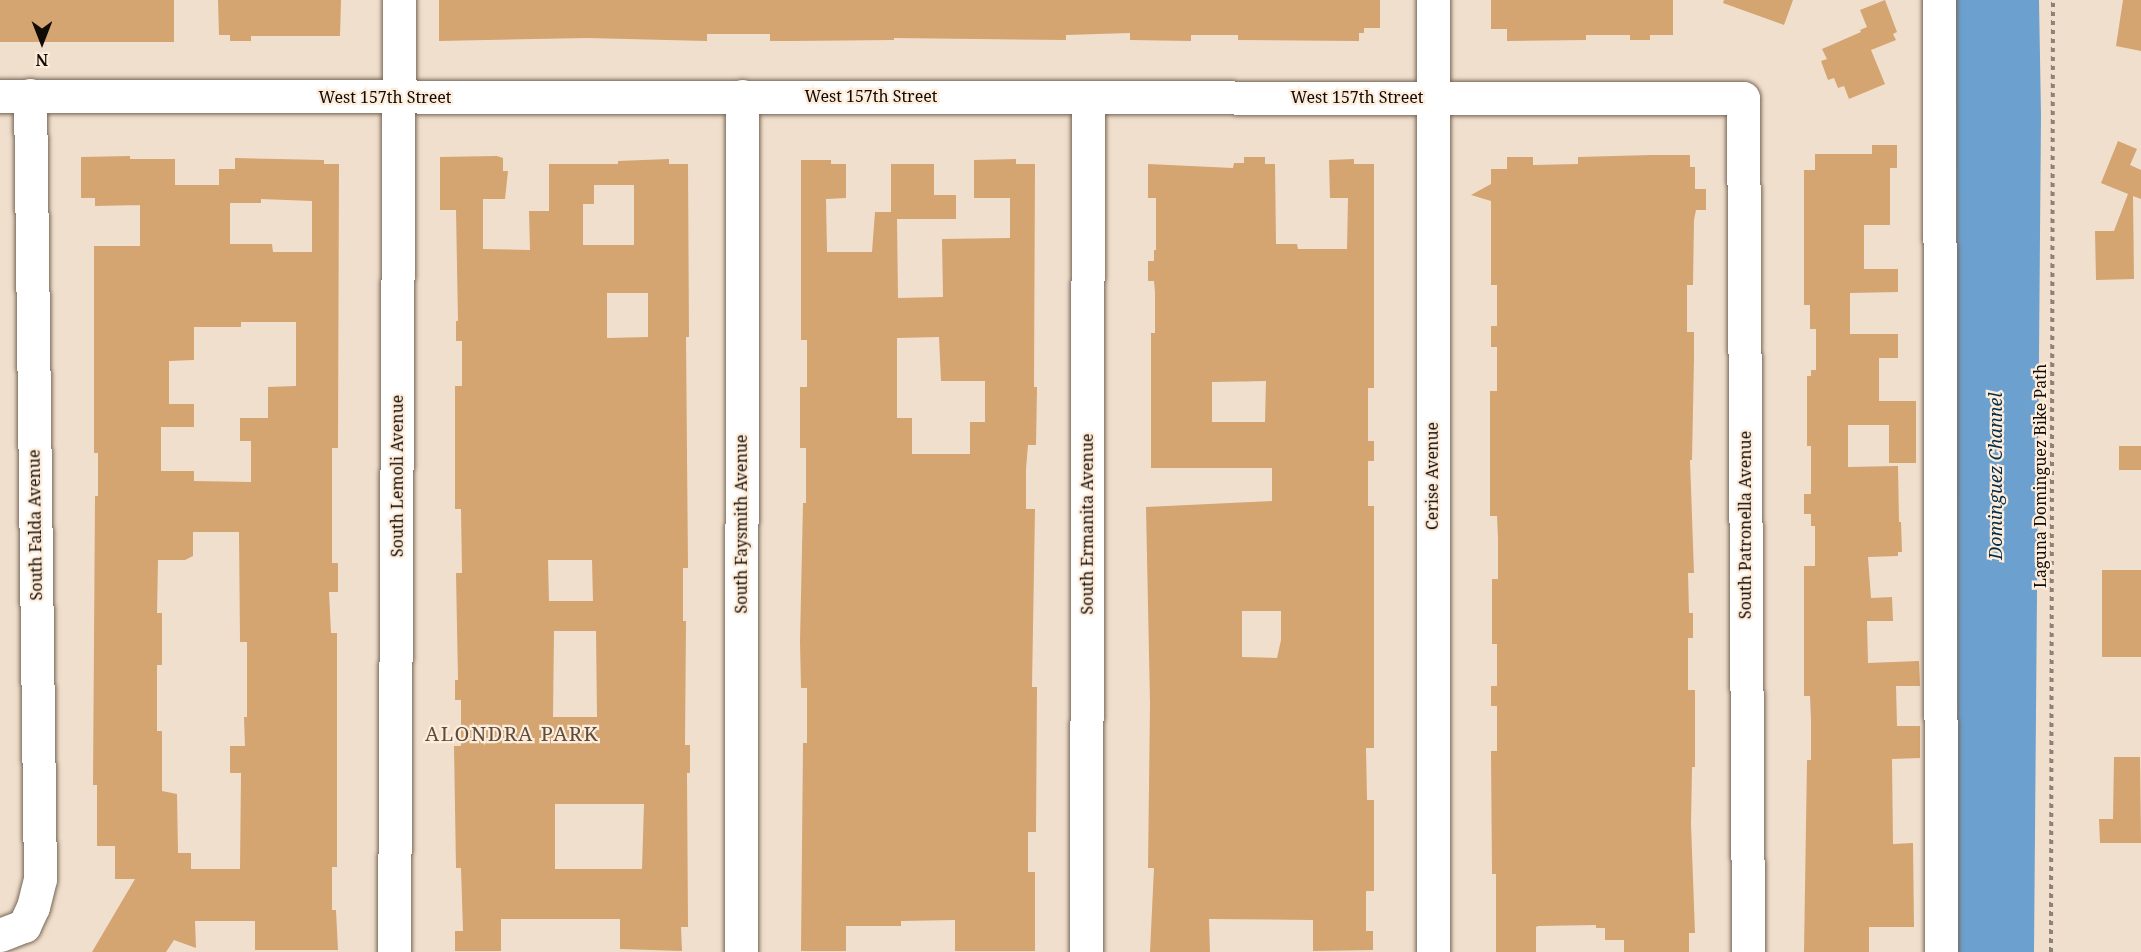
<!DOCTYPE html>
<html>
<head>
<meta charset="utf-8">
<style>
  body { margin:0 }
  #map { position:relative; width:2141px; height:952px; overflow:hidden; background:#f1dfcd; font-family:"Noto Serif",serif }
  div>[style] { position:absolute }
  .water>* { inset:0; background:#6ca0ce }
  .building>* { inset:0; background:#d4a471; transform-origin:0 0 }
  .path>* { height:4px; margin-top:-2px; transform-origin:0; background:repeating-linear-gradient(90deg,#8e8175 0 4.5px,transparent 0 9px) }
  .roads { filter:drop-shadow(0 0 2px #766656) drop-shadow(0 0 2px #766656) }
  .minor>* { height:33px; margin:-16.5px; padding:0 16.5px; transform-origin:16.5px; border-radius:16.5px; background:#fff }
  span { translate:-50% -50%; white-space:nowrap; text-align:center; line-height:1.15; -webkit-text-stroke:4.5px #feecda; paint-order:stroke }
  .street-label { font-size:16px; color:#110b06 }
  .water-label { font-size:18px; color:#032d4b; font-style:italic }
  .quarter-label { font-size:20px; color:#5b4c3d; letter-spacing:1.5px }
  .north { position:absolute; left:12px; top:12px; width:60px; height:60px; -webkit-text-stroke:4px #feecda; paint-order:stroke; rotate:180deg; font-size:16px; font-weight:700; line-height:24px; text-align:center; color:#110b06 }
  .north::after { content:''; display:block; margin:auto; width:21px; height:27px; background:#110b06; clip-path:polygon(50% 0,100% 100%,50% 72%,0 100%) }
</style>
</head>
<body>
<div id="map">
  <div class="water">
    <div style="clip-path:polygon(1956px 0,2039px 0,2041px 116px,2034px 952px,1958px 952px)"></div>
  </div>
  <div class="building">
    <div style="left:0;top:0;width:174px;height:42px"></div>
    <div style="clip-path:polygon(218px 0,341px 0,340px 36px,251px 36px,251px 41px,230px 41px,230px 35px,219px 35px)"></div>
    <div style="clip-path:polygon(439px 0,1380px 0,1380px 28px,1364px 28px,1364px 33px,1359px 33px,1359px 41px,1238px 40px,1238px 35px,1191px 35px,1191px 41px,1130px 40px,1130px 33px,1066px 35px,1066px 40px,894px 38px,894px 40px,791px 41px,770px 41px,770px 34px,707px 34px,707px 41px,587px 38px,439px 41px)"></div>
    <div style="clip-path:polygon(1491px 0,1673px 0,1673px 35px,1650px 35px,1650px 40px,1630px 40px,1630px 35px,1586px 35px,1586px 40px,1507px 41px,1507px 29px,1491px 29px)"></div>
    <div style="clip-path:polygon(1724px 0,1793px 0,1784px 25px,1723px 3px)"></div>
    <div style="clip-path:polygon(1885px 0,1897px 32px,1893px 34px,1896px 40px,1871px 50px,1885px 84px,1849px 99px,1844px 86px,1838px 88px,1834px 78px,1828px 80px,1821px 61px,1827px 59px,1822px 49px,1861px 32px,1860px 30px,1867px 27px,1860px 10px)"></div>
    <div style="clip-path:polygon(2123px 0,2141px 0,2141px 51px,2116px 46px)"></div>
    <div style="clip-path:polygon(2118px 141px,2137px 149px,2130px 165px,2141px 170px,2141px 199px,2133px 196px,2134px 279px,2096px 280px,2095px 231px,2114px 231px,2128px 194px,2101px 183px)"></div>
    <div style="clip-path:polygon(1872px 145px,1897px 145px,1897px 168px,1890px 168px,1890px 225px,1864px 225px,1864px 269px,1898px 269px,1898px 292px,1850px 293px,1850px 334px,1898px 334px,1898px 358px,1879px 358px,1879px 401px,1916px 401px,1916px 463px,1889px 463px,1889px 425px,1848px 425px,1848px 467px,1898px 466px,1899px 522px,1901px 522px,1902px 552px,1898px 552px,1898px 556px,1868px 557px,1871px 598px,1892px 597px,1893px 621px,1867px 621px,1868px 663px,1919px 661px,1920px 686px,1896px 686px,1897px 726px,1920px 726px,1920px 758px,1892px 759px,1893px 844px,1913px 843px,1914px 927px,1869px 927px,1869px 952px,1804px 952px,1807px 760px,1811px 760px,1811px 720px,1810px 696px,1804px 696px,1804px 566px,1815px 566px,1815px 526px,1811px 526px,1811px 514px,1804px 514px,1804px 494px,1811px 494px,1811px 446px,1807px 446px,1807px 376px,1811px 376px,1811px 370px,1816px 370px,1816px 329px,1810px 329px,1810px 305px,1804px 305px,1804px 170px,1815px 170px,1815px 154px,1872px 154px)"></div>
    <div style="clip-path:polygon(1651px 155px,1690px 155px,1690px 167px,1695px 167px,1695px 189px,1706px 189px,1706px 210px,1696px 210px,1694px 220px,1693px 285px,1687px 285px,1687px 332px,1694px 332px,1694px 358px,1692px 460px,1690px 460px,1694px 573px,1688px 573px,1689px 613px,1693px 613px,1693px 638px,1688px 638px,1688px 690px,1695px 690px,1695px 767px,1692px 767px,1691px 824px,1695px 933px,1689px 933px,1689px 952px,1624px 952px,1624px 940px,1605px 940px,1605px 928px,1596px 928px,1596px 925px,1538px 926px,1536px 927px,1536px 952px,1496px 952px,1496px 874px,1492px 874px,1491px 751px,1497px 751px,1497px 706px,1491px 706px,1491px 686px,1497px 686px,1497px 644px,1492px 644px,1492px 579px,1498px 579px,1498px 538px,1497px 516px,1490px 516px,1490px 391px,1497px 391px,1497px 347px,1491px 347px,1491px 326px,1497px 326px,1497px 285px,1491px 285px,1491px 201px,1471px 195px,1491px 184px,1491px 169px,1507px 169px,1507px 157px,1533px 157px,1533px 165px,1578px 164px,1578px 157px)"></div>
    <div style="clip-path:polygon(evenodd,130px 156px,130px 159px,175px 159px,175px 185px,219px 185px,219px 169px,235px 169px,235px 158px,324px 160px,324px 164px,339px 164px,338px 448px,332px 448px,332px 563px,338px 563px,338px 592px,329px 592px,331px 633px,337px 633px,337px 867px,332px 867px,332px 910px,336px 910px,338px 950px,255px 950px,255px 921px,195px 921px,196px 948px,174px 940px,166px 952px,92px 952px,135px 879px,115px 879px,115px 846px,97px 846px,97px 785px,93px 785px,95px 496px,98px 496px,98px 453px,94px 453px,94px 246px,140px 246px,140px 205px,95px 206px,95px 198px,81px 198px,81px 157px,130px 156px,261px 199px,312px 201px,312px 252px,273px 252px,272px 244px,230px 244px,230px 203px,261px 203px,261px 199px,130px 156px,241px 322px,296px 322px,296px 386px,268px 387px,268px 418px,240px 418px,240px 441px,251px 441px,251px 482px,194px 481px,194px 471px,161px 471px,161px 427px,194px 427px,194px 404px,169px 404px,169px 361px,194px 360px,194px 327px,241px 327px,241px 322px,130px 156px,193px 532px,239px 532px,240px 642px,247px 642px,247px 717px,244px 717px,245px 746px,230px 746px,230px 773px,241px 773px,240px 869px,191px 869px,191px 853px,178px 853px,177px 794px,162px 791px,162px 731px,157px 731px,157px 665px,162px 665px,162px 613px,157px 613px,158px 560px,185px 560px,193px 556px,193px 532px)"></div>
    <div style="clip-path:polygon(evenodd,497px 156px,503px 158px,503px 171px,508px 171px,505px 199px,483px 199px,483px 249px,530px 250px,529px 211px,549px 211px,549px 164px,618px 164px,618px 161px,669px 159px,669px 164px,688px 164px,689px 337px,686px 337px,688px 568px,683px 568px,683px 621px,686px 621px,685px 745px,690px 745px,690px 773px,687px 773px,688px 927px,681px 927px,682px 951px,620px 949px,620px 919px,501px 919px,501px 951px,455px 951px,455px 931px,463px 931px,461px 868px,456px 868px,454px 746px,461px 746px,461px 700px,455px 700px,455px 680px,458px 680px,456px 573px,462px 573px,461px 509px,455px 509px,455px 386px,462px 386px,462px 341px,456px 341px,456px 321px,458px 321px,456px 210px,440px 210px,440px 157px,497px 156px,594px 185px,634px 185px,634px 245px,583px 245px,583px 204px,594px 204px,594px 185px,497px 156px,607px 293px,648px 293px,648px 337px,607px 338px,607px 293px,497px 156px,548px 560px,592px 560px,593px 601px,549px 601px,548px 560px,497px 156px,554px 631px,596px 631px,597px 717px,553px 717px,554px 631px,497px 156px,555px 804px,644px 804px,642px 869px,555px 869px,555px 804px)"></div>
    <div style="clip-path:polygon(evenodd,1244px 157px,1265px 157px,1265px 164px,1275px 164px,1276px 244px,1297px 244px,1298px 249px,1347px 249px,1348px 198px,1330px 198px,1329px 160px,1354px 159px,1354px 164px,1374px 164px,1374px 388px,1368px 388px,1368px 441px,1374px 441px,1374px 461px,1368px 461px,1368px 506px,1374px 506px,1374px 748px,1366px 748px,1367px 800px,1374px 800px,1374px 891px,1366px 891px,1366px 931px,1373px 931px,1373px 950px,1313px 951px,1313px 920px,1209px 919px,1210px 952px,1150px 952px,1154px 868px,1148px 868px,1150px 703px,1146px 507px,1272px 501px,1272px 468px,1151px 468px,1151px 333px,1155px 333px,1155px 292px,1154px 281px,1148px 281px,1148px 261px,1154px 261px,1154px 250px,1156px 250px,1156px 198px,1148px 198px,1148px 164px,1233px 168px,1234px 163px,1244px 163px,1244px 157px,1266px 381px,1265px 422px,1212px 422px,1212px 382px,1266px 381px,1244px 157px,1242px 611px,1281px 611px,1281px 640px,1277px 658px,1242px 657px,1242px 611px)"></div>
    <div style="clip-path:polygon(evenodd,1016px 159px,1016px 164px,1035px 164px,1034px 387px,1037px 387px,1036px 445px,1028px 445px,1026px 469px,1026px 509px,1035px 509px,1032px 687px,1037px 687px,1036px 832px,1028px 832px,1028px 872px,1035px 872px,1035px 951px,955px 951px,955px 920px,901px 921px,901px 926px,846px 926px,846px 951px,801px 951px,803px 743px,807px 743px,807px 688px,801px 688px,800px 641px,803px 503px,806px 503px,806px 448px,800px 448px,800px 387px,807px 387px,807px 340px,801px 340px,801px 160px,831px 160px,831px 164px,846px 164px,846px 198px,826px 199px,827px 252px,872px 252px,875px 212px,891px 212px,891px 164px,934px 164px,934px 195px,956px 195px,956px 219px,897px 219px,898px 298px,943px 297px,942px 239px,1010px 238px,1010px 198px,974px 198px,974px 160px,1016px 159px,939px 337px,941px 381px,985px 381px,985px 422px,970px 422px,970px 454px,912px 454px,912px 418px,897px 418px,897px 338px,939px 337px)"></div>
    <div style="left:2119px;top:446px;width:22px;height:24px"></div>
    <div style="left:2102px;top:570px;width:39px;height:87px"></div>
    <div style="clip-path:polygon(2114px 757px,2140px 757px,2141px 843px,2100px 843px,2099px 819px,2113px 819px)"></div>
  </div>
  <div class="path">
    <div style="left:2051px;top:952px;width:952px;rotate:-89.88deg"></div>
  </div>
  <div class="roads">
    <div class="minor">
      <div style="left:1939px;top:0;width:952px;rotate:89.88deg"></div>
      <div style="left:0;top:96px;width:1743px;rotate:0.07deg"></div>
      <div style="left:1743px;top:98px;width:854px;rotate:89.66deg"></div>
      <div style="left:0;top:935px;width:26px;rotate:-21deg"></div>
      <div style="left:24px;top:926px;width:21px;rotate:-65deg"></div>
      <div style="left:33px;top:907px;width:29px;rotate:-76deg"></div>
      <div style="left:40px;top:879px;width:784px;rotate:-90.73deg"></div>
      <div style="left:394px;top:952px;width:952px;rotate:-89.7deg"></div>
      <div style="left:741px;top:952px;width:856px;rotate:-89.93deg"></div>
      <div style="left:1086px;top:952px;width:855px;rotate:-89.87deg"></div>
      <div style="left:1433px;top:952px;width:952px;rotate:-90deg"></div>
    </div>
  </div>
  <div class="street-label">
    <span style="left:871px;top:96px">West 157th Street</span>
    <span style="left:385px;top:97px">West 157th Street</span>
    <span style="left:1357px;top:97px">West 157th Street</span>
    <span style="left:397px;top:476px;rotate:-90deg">South Lemoli Avenue</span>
    <span style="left:1432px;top:476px;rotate:-90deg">Cerise Avenue</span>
    <span style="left:2040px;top:476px;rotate:-90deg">Laguna Dominguez Bike Path</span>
    <span style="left:741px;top:524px;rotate:-90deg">South Faysmith Avenue</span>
    <span style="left:1087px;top:524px;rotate:-90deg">South Ermanita Avenue</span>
    <span style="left:35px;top:525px;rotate:-91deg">South Falda Avenue</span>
    <span style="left:1745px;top:525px;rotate:-90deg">South Patronella Avenue</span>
  </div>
  <div class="water-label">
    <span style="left:1995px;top:476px;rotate:-90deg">Dominguez Channel</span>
  </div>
  <div class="quarter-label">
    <span style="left:512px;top:733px">ALONDRA PARK</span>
  </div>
  <div class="north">N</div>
</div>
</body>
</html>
